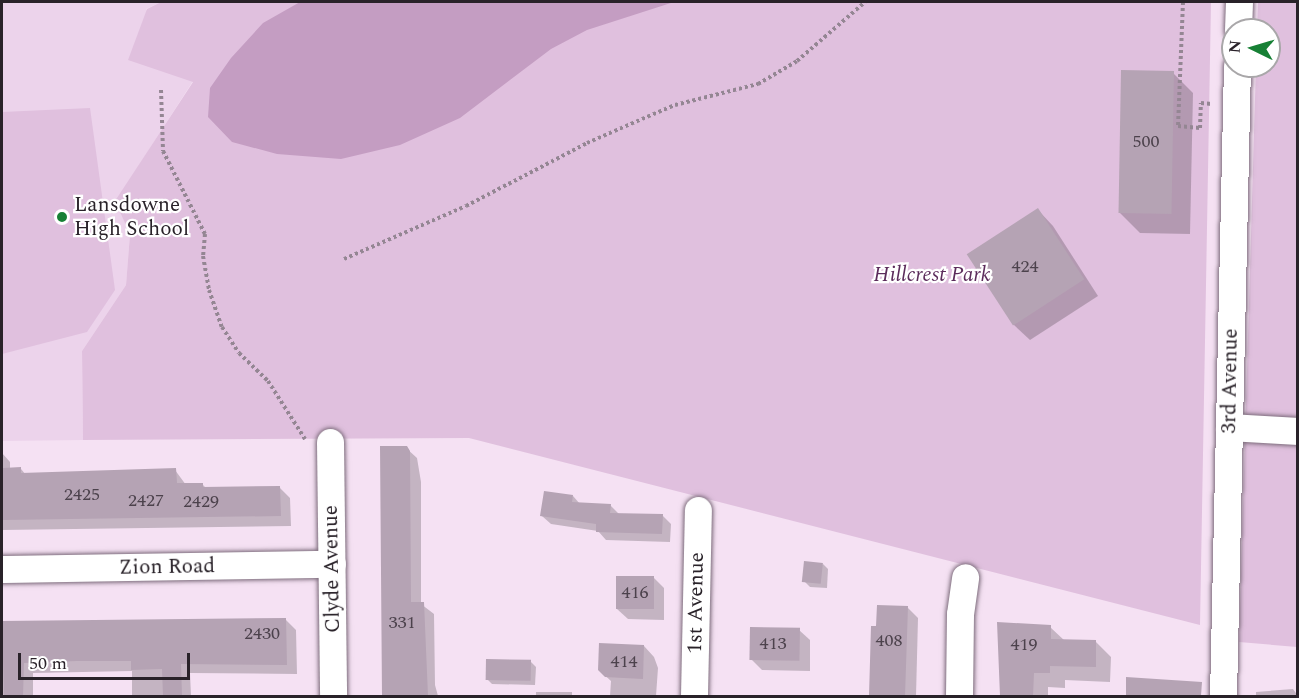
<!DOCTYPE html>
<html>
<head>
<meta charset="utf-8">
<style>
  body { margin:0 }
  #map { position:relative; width:1299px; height:698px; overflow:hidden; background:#f5e1f3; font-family:Spectral,serif }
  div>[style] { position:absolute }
  .built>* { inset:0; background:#ecd3eb }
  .green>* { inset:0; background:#e0c0de }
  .water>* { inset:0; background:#c49dc2 }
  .shadow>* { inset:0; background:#0003; transform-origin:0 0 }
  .building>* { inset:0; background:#b5a3b4; transform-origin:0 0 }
  .path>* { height:4px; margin-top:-2px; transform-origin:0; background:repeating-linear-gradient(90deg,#948693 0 3px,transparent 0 6px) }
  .roads { filter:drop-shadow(0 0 2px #7e6d7d) drop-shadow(0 0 2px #7e6d7d) }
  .minor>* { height:27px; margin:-13.5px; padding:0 13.5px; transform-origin:13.5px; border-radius:13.5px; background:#fff }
  .dots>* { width:16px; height:16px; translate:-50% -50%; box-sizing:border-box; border:3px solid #fff; border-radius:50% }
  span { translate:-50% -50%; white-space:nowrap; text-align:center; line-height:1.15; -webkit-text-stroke:4.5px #fff; paint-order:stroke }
  .number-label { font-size:18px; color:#4c424c }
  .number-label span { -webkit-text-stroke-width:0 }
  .poi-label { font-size:21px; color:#292229 }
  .left { translate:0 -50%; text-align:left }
  .park-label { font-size:21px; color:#5b2b5b; font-style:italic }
  .street-label { font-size:21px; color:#292229 }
  .frame { position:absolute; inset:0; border:3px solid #292229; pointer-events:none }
  .north { position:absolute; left:1221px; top:18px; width:60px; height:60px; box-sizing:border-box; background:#fff; border:2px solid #a9a7a9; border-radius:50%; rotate:275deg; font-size:16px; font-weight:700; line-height:24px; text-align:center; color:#292229 }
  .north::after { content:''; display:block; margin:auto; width:21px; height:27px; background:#178035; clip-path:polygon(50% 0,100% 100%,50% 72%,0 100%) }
  .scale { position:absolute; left:18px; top:653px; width:172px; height:27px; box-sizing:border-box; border:3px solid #292229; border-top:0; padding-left:8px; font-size:18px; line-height:21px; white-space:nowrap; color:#292229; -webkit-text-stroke:4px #fff; paint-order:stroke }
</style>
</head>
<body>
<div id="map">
  <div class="built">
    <div style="clip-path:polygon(2px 2px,161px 2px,146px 9px,193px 81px,116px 201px,130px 234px,126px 285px,82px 351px,83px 440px,2px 441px)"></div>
  </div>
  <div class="green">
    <div style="clip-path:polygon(161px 2px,1211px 2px,1200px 625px,469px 438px,83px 440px,82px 351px,126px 285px,130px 234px,115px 201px,193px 82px,128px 60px,147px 9px)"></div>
    <div style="clip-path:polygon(1258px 2px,1297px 2px,1297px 647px,1239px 642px,1256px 66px,1269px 66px,1269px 30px,1257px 30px)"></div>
    <div style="clip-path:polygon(90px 108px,115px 290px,87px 332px,2px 354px,2px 112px)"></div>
  </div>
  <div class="water">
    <div style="clip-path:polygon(300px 2px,674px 2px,587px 30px,551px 49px,460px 118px,400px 145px,341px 159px,277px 154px,232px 142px,208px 117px,210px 88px,231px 58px,263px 23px)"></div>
  </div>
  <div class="shadow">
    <div style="clip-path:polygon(1173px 73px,1193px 93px,1190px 234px,1140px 233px,1120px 213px)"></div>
    <div style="clip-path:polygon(1038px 210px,1053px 226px,1098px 296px,1030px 340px,1014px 325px,969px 254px)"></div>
    <div style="clip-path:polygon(381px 448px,406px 448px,417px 458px,421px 482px,421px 604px,434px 614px,435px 685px,438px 696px,384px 696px)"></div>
    <div style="clip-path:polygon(2px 453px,10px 462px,10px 469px,21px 469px,26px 475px,175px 470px,186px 485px,203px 485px,207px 489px,279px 487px,290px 498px,291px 526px,2px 530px)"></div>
    <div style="clip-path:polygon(573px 496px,580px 504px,610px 505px,619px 514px,662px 515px,671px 524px,670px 542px,606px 540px,598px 531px,551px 524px,542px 516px)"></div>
    <div style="clip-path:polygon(823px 564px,828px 569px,827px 588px,810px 587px,805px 582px)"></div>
    <div style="clip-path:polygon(654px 578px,664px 588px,664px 620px,628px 619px,617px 609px)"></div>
    <div style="clip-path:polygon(908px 608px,918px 618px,916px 696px,871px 696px,872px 628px)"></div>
    <div style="clip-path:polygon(286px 620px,296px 630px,297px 674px,190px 673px,191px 696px,132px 696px,132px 671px,33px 673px,33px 696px,2px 696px,2px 624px)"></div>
    <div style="clip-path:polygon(998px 624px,1050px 627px,1065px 641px,1096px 642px,1111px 657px,1110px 682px,1065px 680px,1065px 688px,1048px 687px,1048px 696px,1001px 696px)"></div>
    <div style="clip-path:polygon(799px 630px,810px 640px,810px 671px,762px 670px,751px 659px)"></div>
    <div style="clip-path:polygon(644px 646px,654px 657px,658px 668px,656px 696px,610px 696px,611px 681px,599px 670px)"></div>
    <div style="clip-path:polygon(531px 662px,536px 667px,535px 685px,492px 684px,487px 679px)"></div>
    <div style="clip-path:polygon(1128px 679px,1179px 692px,1179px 696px,1127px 696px)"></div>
    <div style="clip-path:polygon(1293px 689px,1298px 696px,1256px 696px,1256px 692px)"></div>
    <div style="left:536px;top:692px;width:36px;height:4px"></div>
  </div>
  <div class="building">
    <div style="left:1121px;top:70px;width:53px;height:143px;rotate:1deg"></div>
    <div style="left:1038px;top:208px;width:85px;height:85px;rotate:57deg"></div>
    <div style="clip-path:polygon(380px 446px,407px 446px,410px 451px,411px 602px,424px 602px,428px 696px,382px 696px)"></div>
    <div style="clip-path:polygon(21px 467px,21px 473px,176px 468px,177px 483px,203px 483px,203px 487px,280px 486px,281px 516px,3px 520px,3px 468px)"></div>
    <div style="clip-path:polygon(544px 491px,573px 495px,572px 502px,611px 504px,610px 513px,663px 514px,662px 534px,596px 532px,596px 524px,540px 516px)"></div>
    <div style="left:804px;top:561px;width:19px;height:21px;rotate:6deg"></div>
    <div style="left:616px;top:576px;width:38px;height:33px"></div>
    <div style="clip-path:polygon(877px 605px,908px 606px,905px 696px,869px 696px,871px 626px,876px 626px)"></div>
    <div style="clip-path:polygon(286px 618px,287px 665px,181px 664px,182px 696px,163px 696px,162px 669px,131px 670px,131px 661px,77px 661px,24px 663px,23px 696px,4px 696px,2px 621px)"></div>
    <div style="clip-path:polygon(997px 622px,1051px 625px,1051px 639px,1096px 640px,1096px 667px,1050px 666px,1050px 673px,1034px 673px,1033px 696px,1000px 696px)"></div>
    <div style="left:750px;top:627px;width:50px;height:33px;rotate:1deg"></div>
    <div style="clip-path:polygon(599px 643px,644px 645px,643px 679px,605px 677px,598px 670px)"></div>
    <div style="left:486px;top:659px;width:45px;height:21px;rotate:1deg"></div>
    <div style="clip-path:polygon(1126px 677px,1202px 682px,1201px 696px,1126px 696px)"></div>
  </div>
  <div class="path">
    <div style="left:1183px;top:2px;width:124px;rotate:92.3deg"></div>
    <div style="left:1178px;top:126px;width:22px;rotate:5deg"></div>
    <div style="left:1200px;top:128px;width:25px;rotate:-88deg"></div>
    <div style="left:1201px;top:103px;width:11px;rotate:5deg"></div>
    <div style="left:161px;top:90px;width:61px;rotate:88.1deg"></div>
    <div style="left:163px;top:151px;width:93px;rotate:63.2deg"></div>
    <div style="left:205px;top:234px;width:22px;rotate:95deg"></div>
    <div style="left:203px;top:256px;width:35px;rotate:80deg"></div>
    <div style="left:209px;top:290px;width:39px;rotate:71deg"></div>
    <div style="left:222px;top:327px;width:31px;rotate:57deg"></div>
    <div style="left:239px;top:353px;width:40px;rotate:44deg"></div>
    <div style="left:268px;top:381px;width:69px;rotate:57.5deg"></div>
    <div style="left:344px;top:259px;width:133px;rotate:-23.5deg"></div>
    <div style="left:466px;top:206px;width:136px;rotate:-27.5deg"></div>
    <div style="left:587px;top:143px;width:60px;rotate:-23.6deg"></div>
    <div style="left:642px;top:119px;width:36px;rotate:-23deg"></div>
    <div style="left:675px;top:105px;width:86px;rotate:-14.2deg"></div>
    <div style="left:758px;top:84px;width:45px;rotate:-30.5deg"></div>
    <div style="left:797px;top:61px;width:90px;rotate:-40.9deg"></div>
  </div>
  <div class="roads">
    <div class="minor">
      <div style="left:1238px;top:30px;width:28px;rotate:-88deg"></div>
      <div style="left:1229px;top:427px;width:69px;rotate:3.3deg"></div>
      <div style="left:330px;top:442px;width:254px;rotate:89.3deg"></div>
      <div style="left:2px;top:569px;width:330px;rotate:-0.9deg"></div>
      <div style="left:694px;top:696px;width:186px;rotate:-88.8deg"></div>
      <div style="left:959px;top:696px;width:82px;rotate:-89.3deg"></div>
      <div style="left:960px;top:614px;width:37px;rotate:-82deg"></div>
      <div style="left:1223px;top:696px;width:630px;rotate:-88.73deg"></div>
    </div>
  </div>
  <div class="dots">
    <div style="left:62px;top:217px;background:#178035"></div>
  </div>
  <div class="number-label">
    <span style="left:1146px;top:142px">500</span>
    <span style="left:1025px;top:267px">424</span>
    <span style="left:82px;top:495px">2425</span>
    <span style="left:146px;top:501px">2427</span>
    <span style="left:201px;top:502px">2429</span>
    <span style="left:635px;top:593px">416</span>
    <span style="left:402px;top:623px">331</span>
    <span style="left:262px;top:634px">2430</span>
    <span style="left:889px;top:641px">408</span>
    <span style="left:773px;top:644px">413</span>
    <span style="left:1024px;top:645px">419</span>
    <span style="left:624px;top:662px">414</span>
  </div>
  <div class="poi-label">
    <span class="left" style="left:74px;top:217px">Lansdowne<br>High School</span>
  </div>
  <div class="park-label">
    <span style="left:932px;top:275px">Hillcrest Park</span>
  </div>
  <div class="street-label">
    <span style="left:1230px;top:381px;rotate:-89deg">3rd Avenue</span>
    <span style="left:167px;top:567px;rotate:-1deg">Zion Road</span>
    <span style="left:332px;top:569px;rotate:-91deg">Clyde Avenue</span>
    <span style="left:696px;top:603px;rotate:-89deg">1st Avenue</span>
  </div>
  <div class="frame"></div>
  <div class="north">N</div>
  <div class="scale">50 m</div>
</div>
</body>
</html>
